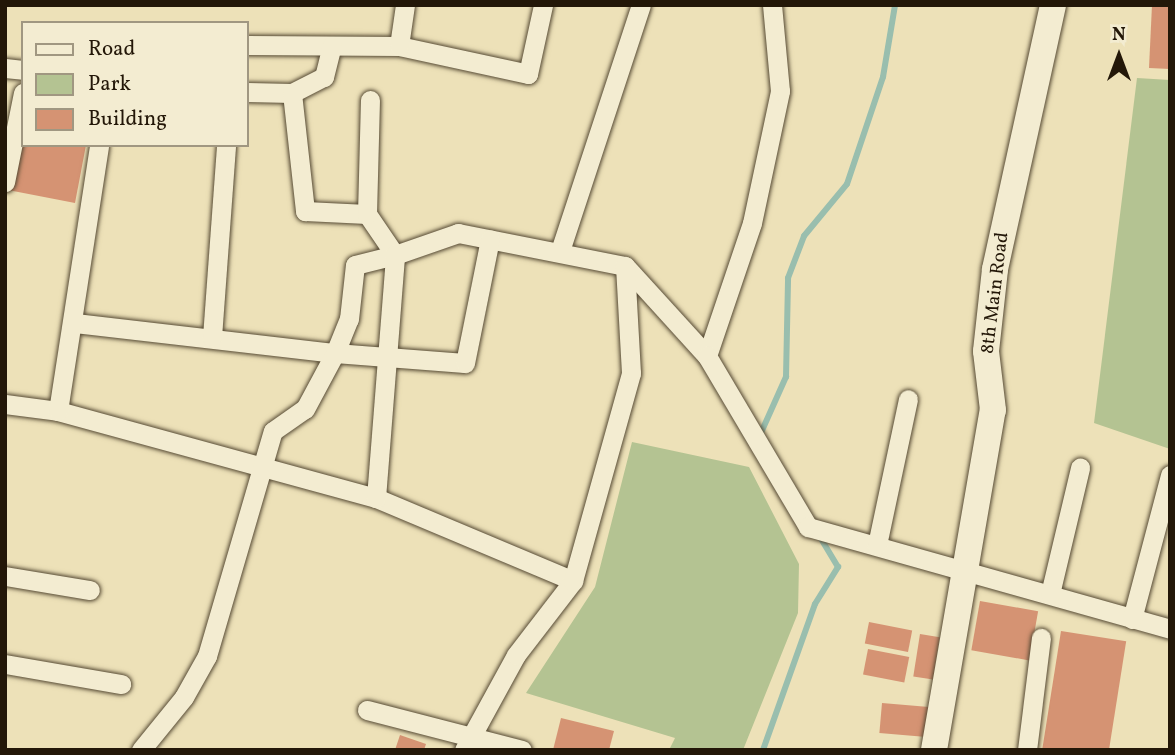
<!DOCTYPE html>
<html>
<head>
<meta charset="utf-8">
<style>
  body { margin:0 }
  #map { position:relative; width:1175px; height:755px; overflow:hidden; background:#ede1b8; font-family:Vollkorn,serif }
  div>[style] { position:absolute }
  .green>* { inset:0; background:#b4c392 }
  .stream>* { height:6px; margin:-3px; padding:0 3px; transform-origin:3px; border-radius:3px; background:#99beae }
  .building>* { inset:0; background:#d59373; transform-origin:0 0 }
  .roads { filter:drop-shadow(0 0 2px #564a34) drop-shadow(0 0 2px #564a34) }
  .street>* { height:19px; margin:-9.5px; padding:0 9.5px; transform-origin:9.5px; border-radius:9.5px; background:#f3ecd1 }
  .secondary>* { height:26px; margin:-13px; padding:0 13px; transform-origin:13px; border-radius:13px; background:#f3ecd1 }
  span { translate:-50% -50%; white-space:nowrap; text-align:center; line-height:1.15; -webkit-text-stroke:5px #f3ecd1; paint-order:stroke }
  .street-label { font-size:19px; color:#231708 }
  .frame { position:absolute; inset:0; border:7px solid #231708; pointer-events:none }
  .legend { position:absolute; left:21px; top:21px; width:228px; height:126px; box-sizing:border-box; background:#f3ecd1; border:2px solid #a09781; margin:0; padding:9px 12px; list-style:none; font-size:21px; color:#231708 }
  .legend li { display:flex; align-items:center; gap:14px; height:35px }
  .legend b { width:35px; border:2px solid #a09781 }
  .north { position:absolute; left:1084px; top:21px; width:70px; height:70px; -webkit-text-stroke:5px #f3ecd1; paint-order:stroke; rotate:0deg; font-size:19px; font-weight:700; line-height:28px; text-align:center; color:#231708 }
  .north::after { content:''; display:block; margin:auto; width:24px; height:32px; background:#231708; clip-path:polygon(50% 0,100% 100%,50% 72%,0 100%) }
</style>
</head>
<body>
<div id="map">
  <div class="green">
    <div style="clip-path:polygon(1137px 78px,1170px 80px,1170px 449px,1094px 423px)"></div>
    <div style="clip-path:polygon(632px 442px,749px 467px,799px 564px,798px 613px,743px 750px,669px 750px,675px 738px,526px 693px,595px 587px)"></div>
  </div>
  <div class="stream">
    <div style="left:760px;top:435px;width:64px;rotate:-65.9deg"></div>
    <div style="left:786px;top:377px;width:99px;rotate:-88.8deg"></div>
    <div style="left:788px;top:278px;width:45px;rotate:-69.1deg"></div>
    <div style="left:804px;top:236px;width:67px;rotate:-50.4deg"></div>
    <div style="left:847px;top:184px;width:113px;rotate:-71.4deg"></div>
    <div style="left:883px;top:77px;width:73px;rotate:-80.5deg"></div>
    <div style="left:763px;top:750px;width:155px;rotate:-70.4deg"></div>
    <div style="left:815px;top:604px;width:44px;rotate:-58.1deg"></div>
    <div style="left:838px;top:567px;width:37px;rotate:-121deg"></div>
  </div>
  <div class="building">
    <div style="clip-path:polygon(1152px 5px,1170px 5px,1170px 69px,1149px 68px)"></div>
    <div style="clip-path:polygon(18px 142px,86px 145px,75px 203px,8px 190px)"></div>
    <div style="left:980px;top:601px;width:59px;height:50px;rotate:10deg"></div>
    <div style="left:869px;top:622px;width:44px;height:22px;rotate:11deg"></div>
    <div style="left:1061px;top:631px;width:66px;height:121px;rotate:9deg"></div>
    <div style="left:920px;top:634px;width:20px;height:43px;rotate:9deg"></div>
    <div style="left:868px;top:649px;width:42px;height:26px;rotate:11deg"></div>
    <div style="left:882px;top:703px;width:50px;height:30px;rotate:5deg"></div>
    <div style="clip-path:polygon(561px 718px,614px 731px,609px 750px,553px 750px)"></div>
    <div style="clip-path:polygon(400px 735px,426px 744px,424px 750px,395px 750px)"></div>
  </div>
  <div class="roads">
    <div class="street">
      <div style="left:247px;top:45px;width:152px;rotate:0.4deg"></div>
      <div style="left:399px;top:46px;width:132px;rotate:12.2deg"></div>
      <div style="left:528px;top:74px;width:71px;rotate:-77.7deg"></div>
      <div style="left:399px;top:46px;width:41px;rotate:-81.7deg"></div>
      <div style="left:5px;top:68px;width:18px;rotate:6deg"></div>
      <div style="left:247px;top:92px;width:45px;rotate:1.3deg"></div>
      <div style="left:292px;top:93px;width:119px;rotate:83.7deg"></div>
      <div style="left:305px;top:211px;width:62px;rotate:2.8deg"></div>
      <div style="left:292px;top:93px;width:36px;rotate:-27deg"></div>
      <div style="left:324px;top:77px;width:32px;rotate:-76deg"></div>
      <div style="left:5px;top:182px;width:91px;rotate:-78.6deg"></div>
      <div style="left:560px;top:251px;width:259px;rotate:-71.8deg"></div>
      <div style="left:75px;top:323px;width:262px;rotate:6.6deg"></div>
      <div style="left:335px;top:353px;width:37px;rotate:-68deg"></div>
      <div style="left:349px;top:319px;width:54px;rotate:-83.7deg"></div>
      <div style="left:355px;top:265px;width:41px;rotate:-14deg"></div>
      <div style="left:395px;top:255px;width:50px;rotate:-124.3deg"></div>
      <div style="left:367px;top:214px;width:114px;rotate:-88.5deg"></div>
      <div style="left:212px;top:337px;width:193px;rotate:-85.8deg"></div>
      <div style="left:707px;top:356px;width:140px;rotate:-71.3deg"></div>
      <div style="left:752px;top:223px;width:135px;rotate:-78deg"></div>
      <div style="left:780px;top:91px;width:86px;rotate:-95.3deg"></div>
      <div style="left:5px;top:404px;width:53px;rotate:7.5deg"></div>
      <div style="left:58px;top:411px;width:330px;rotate:15.3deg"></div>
      <div style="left:376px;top:498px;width:214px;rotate:22.8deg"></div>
      <div style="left:58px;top:411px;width:269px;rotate:-81.2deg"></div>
      <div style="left:376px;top:498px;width:244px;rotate:-85.5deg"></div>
      <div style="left:395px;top:255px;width:67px;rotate:-19.2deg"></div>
      <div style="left:458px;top:233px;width:170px;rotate:11.2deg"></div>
      <div style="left:625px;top:266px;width:122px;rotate:47.7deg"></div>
      <div style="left:707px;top:356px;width:199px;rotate:59.4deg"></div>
      <div style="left:808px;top:527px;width:376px;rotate:15.7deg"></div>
      <div style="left:877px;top:545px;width:149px;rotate:-78deg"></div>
      <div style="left:5px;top:576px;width:86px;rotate:9.4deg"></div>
      <div style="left:1050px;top:594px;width:130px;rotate:-76.6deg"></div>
      <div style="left:1132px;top:619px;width:149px;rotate:-75.2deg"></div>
      <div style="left:5px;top:664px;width:118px;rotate:9.8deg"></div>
      <div style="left:367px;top:710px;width:160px;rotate:14.5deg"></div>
      <div style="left:141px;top:750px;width:68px;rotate:-50.9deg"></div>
      <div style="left:184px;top:697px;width:47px;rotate:-60.7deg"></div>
      <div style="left:207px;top:656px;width:234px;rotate:-73.7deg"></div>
      <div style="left:273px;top:431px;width:39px;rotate:-35deg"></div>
      <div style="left:305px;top:409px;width:64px;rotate:-61.8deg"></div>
      <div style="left:335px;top:353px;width:130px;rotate:4.4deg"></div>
      <div style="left:465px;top:363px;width:126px;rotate:-78.6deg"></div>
      <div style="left:464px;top:750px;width:108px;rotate:-61.3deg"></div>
      <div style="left:516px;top:655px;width:93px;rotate:-52.4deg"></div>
      <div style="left:573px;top:581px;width:216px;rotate:-74.4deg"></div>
      <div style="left:631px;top:373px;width:107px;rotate:-93.2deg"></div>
      <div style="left:1027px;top:750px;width:113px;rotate:-82.9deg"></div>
    </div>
    <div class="secondary">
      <div style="left:934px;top:750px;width:345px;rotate:-80.2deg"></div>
      <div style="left:993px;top:410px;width:59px;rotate:-96.8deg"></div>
      <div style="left:986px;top:351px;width:82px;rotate:-83.7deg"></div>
      <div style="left:995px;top:269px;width:270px;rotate:-77.6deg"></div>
    </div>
  </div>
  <div class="street-label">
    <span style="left:996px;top:293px;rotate:-83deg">8th Main Road</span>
  </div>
  <div class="frame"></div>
  <ul class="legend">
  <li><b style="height:9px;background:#f3ecd1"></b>Road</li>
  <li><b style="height:19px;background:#b4c392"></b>Park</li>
  <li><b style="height:19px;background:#d59373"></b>Building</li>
  </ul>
  <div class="north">N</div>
</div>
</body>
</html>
